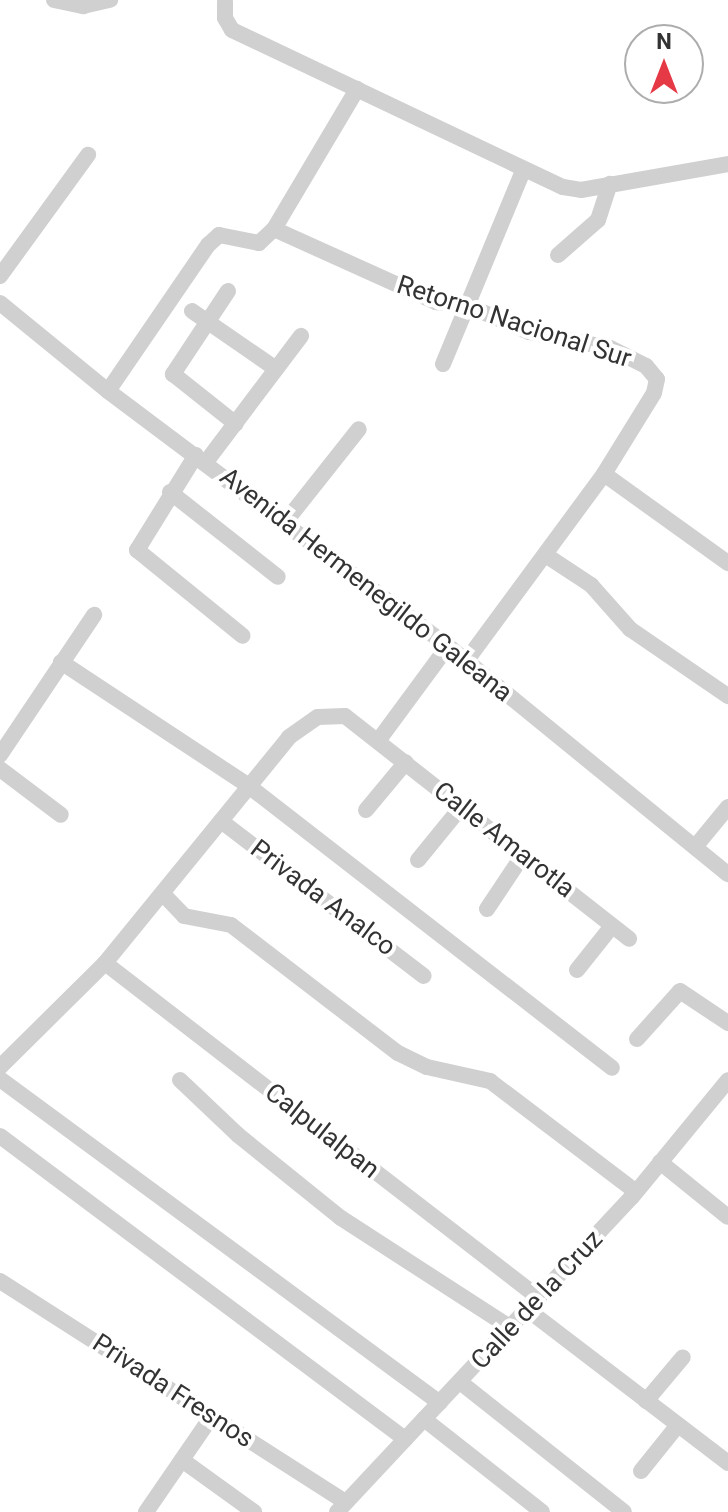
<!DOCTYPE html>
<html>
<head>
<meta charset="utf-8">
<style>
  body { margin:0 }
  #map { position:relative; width:728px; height:1512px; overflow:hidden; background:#fff; font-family:Roboto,sans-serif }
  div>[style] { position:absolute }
  .minor>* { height:16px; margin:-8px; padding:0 8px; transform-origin:8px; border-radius:8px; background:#d0d0d0 }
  span { translate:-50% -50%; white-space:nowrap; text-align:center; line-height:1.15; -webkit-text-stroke:8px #fff; paint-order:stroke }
  .street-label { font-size:26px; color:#333 }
  .north { position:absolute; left:624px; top:24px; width:80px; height:80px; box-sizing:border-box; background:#fff; border:2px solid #adadad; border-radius:50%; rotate:0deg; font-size:22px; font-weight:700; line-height:32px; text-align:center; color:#333 }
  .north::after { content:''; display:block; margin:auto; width:28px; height:36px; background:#e63946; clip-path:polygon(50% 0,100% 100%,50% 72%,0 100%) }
</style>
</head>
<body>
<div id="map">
  <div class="minor">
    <div style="left:54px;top:0;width:30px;rotate:12deg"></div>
    <div style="left:83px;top:6px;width:28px;rotate:-13deg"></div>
    <div style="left:225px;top:2px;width:16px;rotate:90deg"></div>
    <div style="left:225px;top:18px;width:14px;rotate:60deg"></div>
    <div style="left:232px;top:30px;width:366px;rotate:25.4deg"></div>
    <div style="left:563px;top:187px;width:18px;rotate:9deg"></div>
    <div style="left:581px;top:190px;width:149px;rotate:-10deg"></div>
    <div style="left:274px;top:229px;width:178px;rotate:24.3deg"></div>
    <div style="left:436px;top:302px;width:28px;rotate:4deg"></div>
    <div style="left:464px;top:304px;width:71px;rotate:23.3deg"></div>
    <div style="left:529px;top:332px;width:83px;rotate:11.2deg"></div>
    <div style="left:610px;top:348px;width:40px;rotate:26.6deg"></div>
    <div style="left:646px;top:366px;width:17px;rotate:50deg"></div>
    <div style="left:657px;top:379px;width:14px;rotate:102deg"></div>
    <div style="left:654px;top:393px;width:95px;rotate:121.7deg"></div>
    <div style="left:604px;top:474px;width:232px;rotate:126.4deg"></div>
    <div style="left:558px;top:255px;width:53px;rotate:-41.2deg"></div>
    <div style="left:598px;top:220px;width:38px;rotate:-72deg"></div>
    <div style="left:0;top:276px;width:150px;rotate:-54deg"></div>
    <div style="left:228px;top:291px;width:100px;rotate:123.5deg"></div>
    <div style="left:173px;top:374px;width:80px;rotate:38.4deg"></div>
    <div style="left:0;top:303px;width:139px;rotate:39.2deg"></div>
    <div style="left:108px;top:391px;width:425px;rotate:36.9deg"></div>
    <div style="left:448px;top:646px;width:361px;rotate:39.2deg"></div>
    <div style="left:192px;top:311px;width:102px;rotate:34.6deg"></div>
    <div style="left:443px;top:364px;width:209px;rotate:-67.5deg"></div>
    <div style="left:108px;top:391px;width:177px;rotate:-55.6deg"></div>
    <div style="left:208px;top:245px;width:15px;rotate:-42deg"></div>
    <div style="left:219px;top:235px;width:41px;rotate:11.3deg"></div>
    <div style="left:259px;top:243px;width:21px;rotate:-43deg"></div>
    <div style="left:274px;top:229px;width:163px;rotate:-59.3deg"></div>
    <div style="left:196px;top:455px;width:112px;rotate:121.8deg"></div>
    <div style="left:137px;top:550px;width:136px;rotate:39.1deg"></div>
    <div style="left:206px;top:462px;width:158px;rotate:-53deg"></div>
    <div style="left:604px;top:474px;width:153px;rotate:35.7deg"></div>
    <div style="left:170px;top:492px;width:137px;rotate:38.2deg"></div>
    <div style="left:286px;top:521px;width:117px;rotate:-51.6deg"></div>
    <div style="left:547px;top:556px;width:53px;rotate:33.4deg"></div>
    <div style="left:591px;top:585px;width:59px;rotate:48.4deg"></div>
    <div style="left:630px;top:629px;width:119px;rotate:34.4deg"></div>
    <div style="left:61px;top:662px;width:222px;rotate:33.4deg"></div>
    <div style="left:246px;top:784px;width:463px;rotate:37.8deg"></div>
    <div style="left:378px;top:741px;width:118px;rotate:-53.6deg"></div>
    <div style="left:0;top:755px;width:169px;rotate:-56.1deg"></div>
    <div style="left:0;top:769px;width:76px;rotate:37deg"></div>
    <div style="left:366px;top:810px;width:62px;rotate:-50.2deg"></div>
    <div style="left:221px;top:821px;width:255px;rotate:37.4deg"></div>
    <div style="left:695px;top:847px;width:52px;rotate:-50.5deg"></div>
    <div style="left:418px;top:860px;width:70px;rotate:-50.8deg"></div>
    <div style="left:164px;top:895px;width:29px;rotate:46deg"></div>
    <div style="left:184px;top:916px;width:48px;rotate:10.8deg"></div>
    <div style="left:231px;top:925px;width:210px;rotate:37.5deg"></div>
    <div style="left:398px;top:1053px;width:32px;rotate:26deg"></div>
    <div style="left:427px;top:1067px;width:65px;rotate:12.5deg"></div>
    <div style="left:490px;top:1081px;width:183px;rotate:37.2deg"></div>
    <div style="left:487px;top:909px;width:65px;rotate:-56.3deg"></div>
    <div style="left:105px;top:963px;width:548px;rotate:37.66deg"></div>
    <div style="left:577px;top:970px;width:56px;rotate:-51.5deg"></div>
    <div style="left:637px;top:1039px;width:64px;rotate:-48.1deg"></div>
    <div style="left:680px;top:991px;width:58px;rotate:33.7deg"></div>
    <div style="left:0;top:1067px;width:148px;rotate:-44.7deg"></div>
    <div style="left:105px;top:963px;width:291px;rotate:-50.8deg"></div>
    <div style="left:289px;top:737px;width:35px;rotate:-35deg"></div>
    <div style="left:318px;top:717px;width:27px;rotate:-2deg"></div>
    <div style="left:345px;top:716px;width:361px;rotate:38.1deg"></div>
    <div style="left:0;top:1079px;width:546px;rotate:36.37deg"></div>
    <div style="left:180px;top:1080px;width:80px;rotate:43.5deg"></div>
    <div style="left:238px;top:1135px;width:132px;rotate:38.9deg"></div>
    <div style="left:341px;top:1218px;width:202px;rotate:32.9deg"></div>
    <div style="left:0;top:1136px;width:506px;rotate:36.8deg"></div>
    <div style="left:660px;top:1162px;width:87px;rotate:39deg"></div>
    <div style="left:0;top:1281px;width:410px;rotate:32.6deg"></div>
    <div style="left:528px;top:1310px;width:252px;rotate:37.4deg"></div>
    <div style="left:460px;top:1382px;width:209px;rotate:38.4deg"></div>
    <div style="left:646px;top:1401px;width:57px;rotate:-49.9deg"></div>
    <div style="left:424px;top:1419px;width:150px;rotate:38.2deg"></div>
    <div style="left:182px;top:1460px;width:89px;rotate:35.8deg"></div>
    <div style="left:641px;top:1471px;width:59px;rotate:-51.2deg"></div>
    <div style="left:146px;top:1512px;width:116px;rotate:-55.5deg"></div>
    <div style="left:337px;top:1512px;width:432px;rotate:-46.9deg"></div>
    <div style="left:632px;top:1197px;width:151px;rotate:-50.6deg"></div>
  </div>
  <div class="street-label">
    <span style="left:514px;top:322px;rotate:18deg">Retorno Nacional Sur</span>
    <span style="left:366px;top:585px;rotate:38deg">Avenida Hermenegildo Galeana</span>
    <span style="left:504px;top:840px;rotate:38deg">Calle Amarotla</span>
    <span style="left:323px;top:898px;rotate:37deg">Privada Analco</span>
    <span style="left:322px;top:1131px;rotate:38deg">Calpulalpan</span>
    <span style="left:537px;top:1300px;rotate:-47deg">Calle de la Cruz</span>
    <span style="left:173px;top:1391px;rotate:33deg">Privada Fresnos</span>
  </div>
  <div class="north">N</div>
</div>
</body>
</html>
